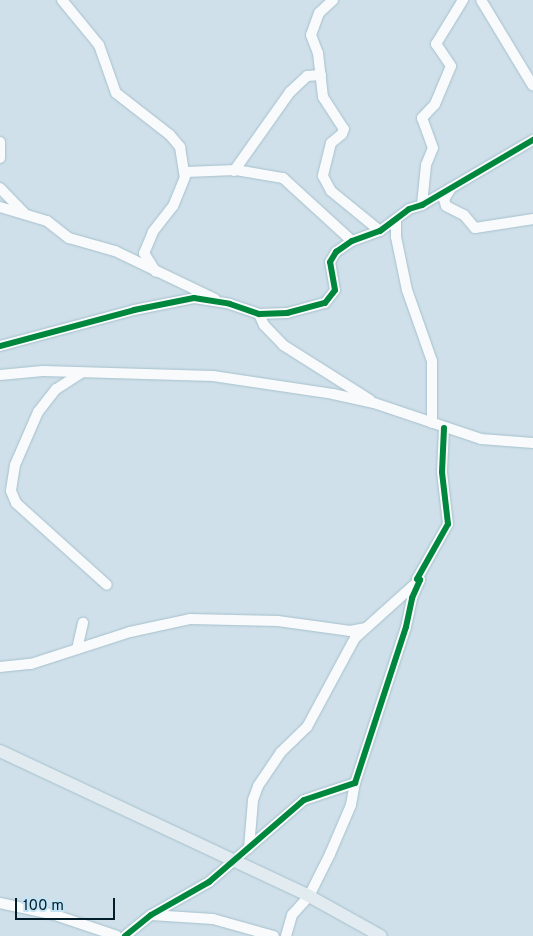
<!DOCTYPE html>
<html>
<head>
<meta charset="utf-8">
<style>
  body { margin:0 }
  #map { position:relative; width:533px; height:936px; overflow:hidden; background:#cfe0ea; font-family:Overpass,sans-serif }
  div>[style] { position:absolute }
  .roads { filter:drop-shadow(0 0 1px #a6c0cc) drop-shadow(0 0 1px #a6c0cc) }
  .minor>* { height:10px; margin:-5px; padding:0 5px; transform-origin:5px; border-radius:5px; background:#f8fafc }
  .major>* { height:12px; margin:-6px; padding:0 6px; transform-origin:6px; border-radius:6px; background:#e1ebf0 }
  .cycleway>* { height:6px; margin:-3px; padding:0 3px; transform-origin:3px; border-radius:3px; background:#00873e }
  span { translate:-50% -50%; white-space:nowrap; text-align:center; line-height:1.15; -webkit-text-stroke:4px #c3e4f6; paint-order:stroke }
  .scale { position:absolute; left:15px; top:898px; width:100px; height:22px; box-sizing:border-box; border:2px solid #011d2a; border-top:0; padding-left:6px; font-size:15px; line-height:18px; white-space:nowrap; color:#011d2a; -webkit-text-stroke:4px #c3e4f6; paint-order:stroke }
</style>
</head>
<body>
<div id="map">
  <div class="roads">
    <div class="minor">
      <div style="left:62px;top:0;width:58px;rotate:50.6deg"></div>
      <div style="left:99px;top:45px;width:51px;rotate:70.5deg"></div>
      <div style="left:116px;top:93px;width:68px;rotate:37.9deg"></div>
      <div style="left:170px;top:135px;width:16px;rotate:50deg"></div>
      <div style="left:180px;top:147px;width:30px;rotate:81deg"></div>
      <div style="left:185px;top:177px;width:31px;rotate:112deg"></div>
      <div style="left:173px;top:206px;width:33px;rotate:128deg"></div>
      <div style="left:153px;top:232px;width:23px;rotate:113deg"></div>
      <div style="left:144px;top:253px;width:22px;rotate:58deg"></div>
      <div style="left:333px;top:0;width:19px;rotate:137deg"></div>
      <div style="left:319px;top:13px;width:23px;rotate:110deg"></div>
      <div style="left:311px;top:35px;width:19px;rotate:69deg"></div>
      <div style="left:318px;top:53px;width:44px;rotate:83.5deg"></div>
      <div style="left:323px;top:97px;width:38px;rotate:57deg"></div>
      <div style="left:344px;top:129px;width:5px;rotate:112deg"></div>
      <div style="left:342px;top:134px;width:14px;rotate:141deg"></div>
      <div style="left:331px;top:143px;width:34px;rotate:104deg"></div>
      <div style="left:323px;top:176px;width:17px;rotate:62deg"></div>
      <div style="left:331px;top:191px;width:63px;rotate:39.2deg"></div>
      <div style="left:481px;top:0;width:100px;rotate:58.8deg"></div>
      <div style="left:0;top:142px;width:16px;rotate:90deg"></div>
      <div style="left:234px;top:171px;width:97px;rotate:-54.7deg"></div>
      <div style="left:290px;top:92px;width:23px;rotate:-43deg"></div>
      <div style="left:307px;top:76px;width:14px;rotate:-4deg"></div>
      <div style="left:186px;top:172px;width:50px;rotate:-2.3deg"></div>
      <div style="left:236px;top:170px;width:48px;rotate:9.7deg"></div>
      <div style="left:283px;top:178px;width:93px;rotate:42.4deg"></div>
      <div style="left:0;top:188px;width:35px;rotate:46deg"></div>
      <div style="left:451px;top:188px;width:13px;rotate:122deg"></div>
      <div style="left:444px;top:199px;width:7px;rotate:74deg"></div>
      <div style="left:446px;top:206px;width:20px;rotate:27deg"></div>
      <div style="left:464px;top:215px;width:17px;rotate:50deg"></div>
      <div style="left:475px;top:228px;width:59px;rotate:-8.8deg"></div>
      <div style="left:422px;top:205px;width:40px;rotate:-84.3deg"></div>
      <div style="left:426px;top:165px;width:18px;rotate:-68deg"></div>
      <div style="left:433px;top:148px;width:32px;rotate:-110deg"></div>
      <div style="left:422px;top:118px;width:19px;rotate:-47deg"></div>
      <div style="left:435px;top:104px;width:41px;rotate:-67.2deg"></div>
      <div style="left:451px;top:66px;width:27px;rotate:-124deg"></div>
      <div style="left:436px;top:44px;width:52px;rotate:-58.5deg"></div>
      <div style="left:0;top:207px;width:49px;rotate:16.6deg"></div>
      <div style="left:47px;top:221px;width:28px;rotate:38deg"></div>
      <div style="left:69px;top:238px;width:48px;rotate:15.8deg"></div>
      <div style="left:115px;top:251px;width:111px;rotate:25.6deg"></div>
      <div style="left:396px;top:220px;width:17px;rotate:90deg"></div>
      <div style="left:396px;top:237px;width:54px;rotate:78.3deg"></div>
      <div style="left:407px;top:290px;width:75px;rotate:70.6deg"></div>
      <div style="left:432px;top:361px;width:62px;rotate:90deg"></div>
      <div style="left:259px;top:314px;width:12px;rotate:66deg"></div>
      <div style="left:264px;top:325px;width:28px;rotate:46deg"></div>
      <div style="left:283px;top:345px;width:103px;rotate:32.3deg"></div>
      <div style="left:0;top:346px;width:139px;rotate:-15deg"></div>
      <div style="left:134px;top:310px;width:61px;rotate:-11.3deg"></div>
      <div style="left:194px;top:298px;width:36px;rotate:9deg"></div>
      <div style="left:230px;top:304px;width:31px;rotate:19deg"></div>
      <div style="left:259px;top:314px;width:28px;rotate:-2deg"></div>
      <div style="left:287px;top:313px;width:39px;rotate:-15deg"></div>
      <div style="left:325px;top:303px;width:16px;rotate:-52deg"></div>
      <div style="left:335px;top:290px;width:28px;rotate:-100deg"></div>
      <div style="left:330px;top:262px;width:12px;rotate:-59deg"></div>
      <div style="left:336px;top:252px;width:19px;rotate:-35deg"></div>
      <div style="left:352px;top:241px;width:30px;rotate:-20deg"></div>
      <div style="left:380px;top:231px;width:36px;rotate:-37deg"></div>
      <div style="left:409px;top:209px;width:14px;rotate:-17deg"></div>
      <div style="left:422px;top:205px;width:129px;rotate:-30.4deg"></div>
      <div style="left:81px;top:373px;width:30px;rotate:147deg"></div>
      <div style="left:56px;top:389px;width:29px;rotate:128deg"></div>
      <div style="left:38px;top:412px;width:58px;rotate:113.5deg"></div>
      <div style="left:15px;top:465px;width:26px;rotate:99deg"></div>
      <div style="left:11px;top:491px;width:13px;rotate:67deg"></div>
      <div style="left:16px;top:503px;width:122px;rotate:42deg"></div>
      <div style="left:0;top:375px;width:43px;rotate:-5.3deg"></div>
      <div style="left:43px;top:371px;width:170px;rotate:1.7deg"></div>
      <div style="left:213px;top:376px;width:121px;rotate:8.5deg"></div>
      <div style="left:333px;top:394px;width:42px;rotate:12.4deg"></div>
      <div style="left:374px;top:403px;width:113px;rotate:18.6deg"></div>
      <div style="left:481px;top:439px;width:52px;rotate:4.4deg"></div>
      <div style="left:77px;top:649px;width:27px;rotate:-77deg"></div>
      <div style="left:0;top:667px;width:31px;rotate:-6deg"></div>
      <div style="left:31px;top:664px;width:104px;rotate:-17.9deg"></div>
      <div style="left:130px;top:632px;width:61px;rotate:-12.2deg"></div>
      <div style="left:190px;top:619px;width:88px;rotate:1.3deg"></div>
      <div style="left:278px;top:621px;width:73px;rotate:7.9deg"></div>
      <div style="left:350px;top:631px;width:15px;rotate:-11deg"></div>
      <div style="left:249px;top:848px;width:48px;rotate:-85.2deg"></div>
      <div style="left:253px;top:800px;width:15px;rotate:-70deg"></div>
      <div style="left:258px;top:786px;width:41px;rotate:-55.9deg"></div>
      <div style="left:281px;top:752px;width:36px;rotate:-44deg"></div>
      <div style="left:307px;top:727px;width:101px;rotate:-61.7deg"></div>
      <div style="left:355px;top:638px;width:82px;rotate:-42deg"></div>
      <div style="left:0;top:903px;width:56px;rotate:12.3deg"></div>
      <div style="left:55px;top:915px;width:65px;rotate:18.7deg"></div>
      <div style="left:151px;top:915px;width:62px;rotate:3.7deg"></div>
      <div style="left:213px;top:919px;width:63px;rotate:15.6deg"></div>
      <div style="left:125px;top:936px;width:33px;rotate:-39deg"></div>
      <div style="left:151px;top:915px;width:67px;rotate:-29.6deg"></div>
      <div style="left:209px;top:882px;width:125px;rotate:-40.8deg"></div>
      <div style="left:304px;top:800px;width:54px;rotate:-18.4deg"></div>
      <div style="left:355px;top:783px;width:164px;rotate:-71.9deg"></div>
      <div style="left:406px;top:627px;width:30px;rotate:-78deg"></div>
      <div style="left:412px;top:598px;width:20px;rotate:-66deg"></div>
      <div style="left:420px;top:580px;width:3px;rotate:-162deg"></div>
      <div style="left:417px;top:579px;width:63px;rotate:-60.6deg"></div>
      <div style="left:448px;top:524px;width:52px;rotate:-96.6deg"></div>
      <div style="left:442px;top:472px;width:44px;rotate:-87.4deg"></div>
      <div style="left:286px;top:936px;width:22px;rotate:-74deg"></div>
      <div style="left:292px;top:915px;width:25px;rotate:-48deg"></div>
      <div style="left:309px;top:896px;width:47px;rotate:-63.4deg"></div>
      <div style="left:330px;top:854px;width:53px;rotate:-66.8deg"></div>
      <div style="left:351px;top:805px;width:22px;rotate:-80deg"></div>
    </div>
    <div class="major">
      <div style="left:0;top:751px;width:341px;rotate:25.1deg"></div>
      <div style="left:309px;top:896px;width:82px;rotate:29.1deg"></div>
    </div>
  </div>
  <div class="cycleway">
    <div style="left:0;top:346px;width:139px;rotate:-15deg"></div>
    <div style="left:134px;top:310px;width:61px;rotate:-11.3deg"></div>
    <div style="left:194px;top:298px;width:36px;rotate:9deg"></div>
    <div style="left:230px;top:304px;width:31px;rotate:19deg"></div>
    <div style="left:259px;top:314px;width:28px;rotate:-2deg"></div>
    <div style="left:287px;top:313px;width:39px;rotate:-15deg"></div>
    <div style="left:325px;top:303px;width:16px;rotate:-52deg"></div>
    <div style="left:335px;top:290px;width:28px;rotate:-100deg"></div>
    <div style="left:330px;top:262px;width:12px;rotate:-59deg"></div>
    <div style="left:336px;top:252px;width:19px;rotate:-35deg"></div>
    <div style="left:352px;top:241px;width:30px;rotate:-20deg"></div>
    <div style="left:380px;top:231px;width:36px;rotate:-37deg"></div>
    <div style="left:409px;top:209px;width:14px;rotate:-17deg"></div>
    <div style="left:422px;top:205px;width:129px;rotate:-30.4deg"></div>
    <div style="left:125px;top:936px;width:33px;rotate:-39deg"></div>
    <div style="left:151px;top:915px;width:67px;rotate:-29.6deg"></div>
    <div style="left:209px;top:882px;width:125px;rotate:-40.8deg"></div>
    <div style="left:304px;top:800px;width:54px;rotate:-18.4deg"></div>
    <div style="left:355px;top:783px;width:164px;rotate:-71.9deg"></div>
    <div style="left:406px;top:627px;width:30px;rotate:-78deg"></div>
    <div style="left:412px;top:598px;width:20px;rotate:-66deg"></div>
    <div style="left:420px;top:580px;width:3px;rotate:-162deg"></div>
    <div style="left:417px;top:579px;width:63px;rotate:-60.6deg"></div>
    <div style="left:448px;top:524px;width:52px;rotate:-96.6deg"></div>
    <div style="left:442px;top:472px;width:44px;rotate:-87.4deg"></div>
  </div>
  <div class="scale">100 m</div>
</div>
</body>
</html>
